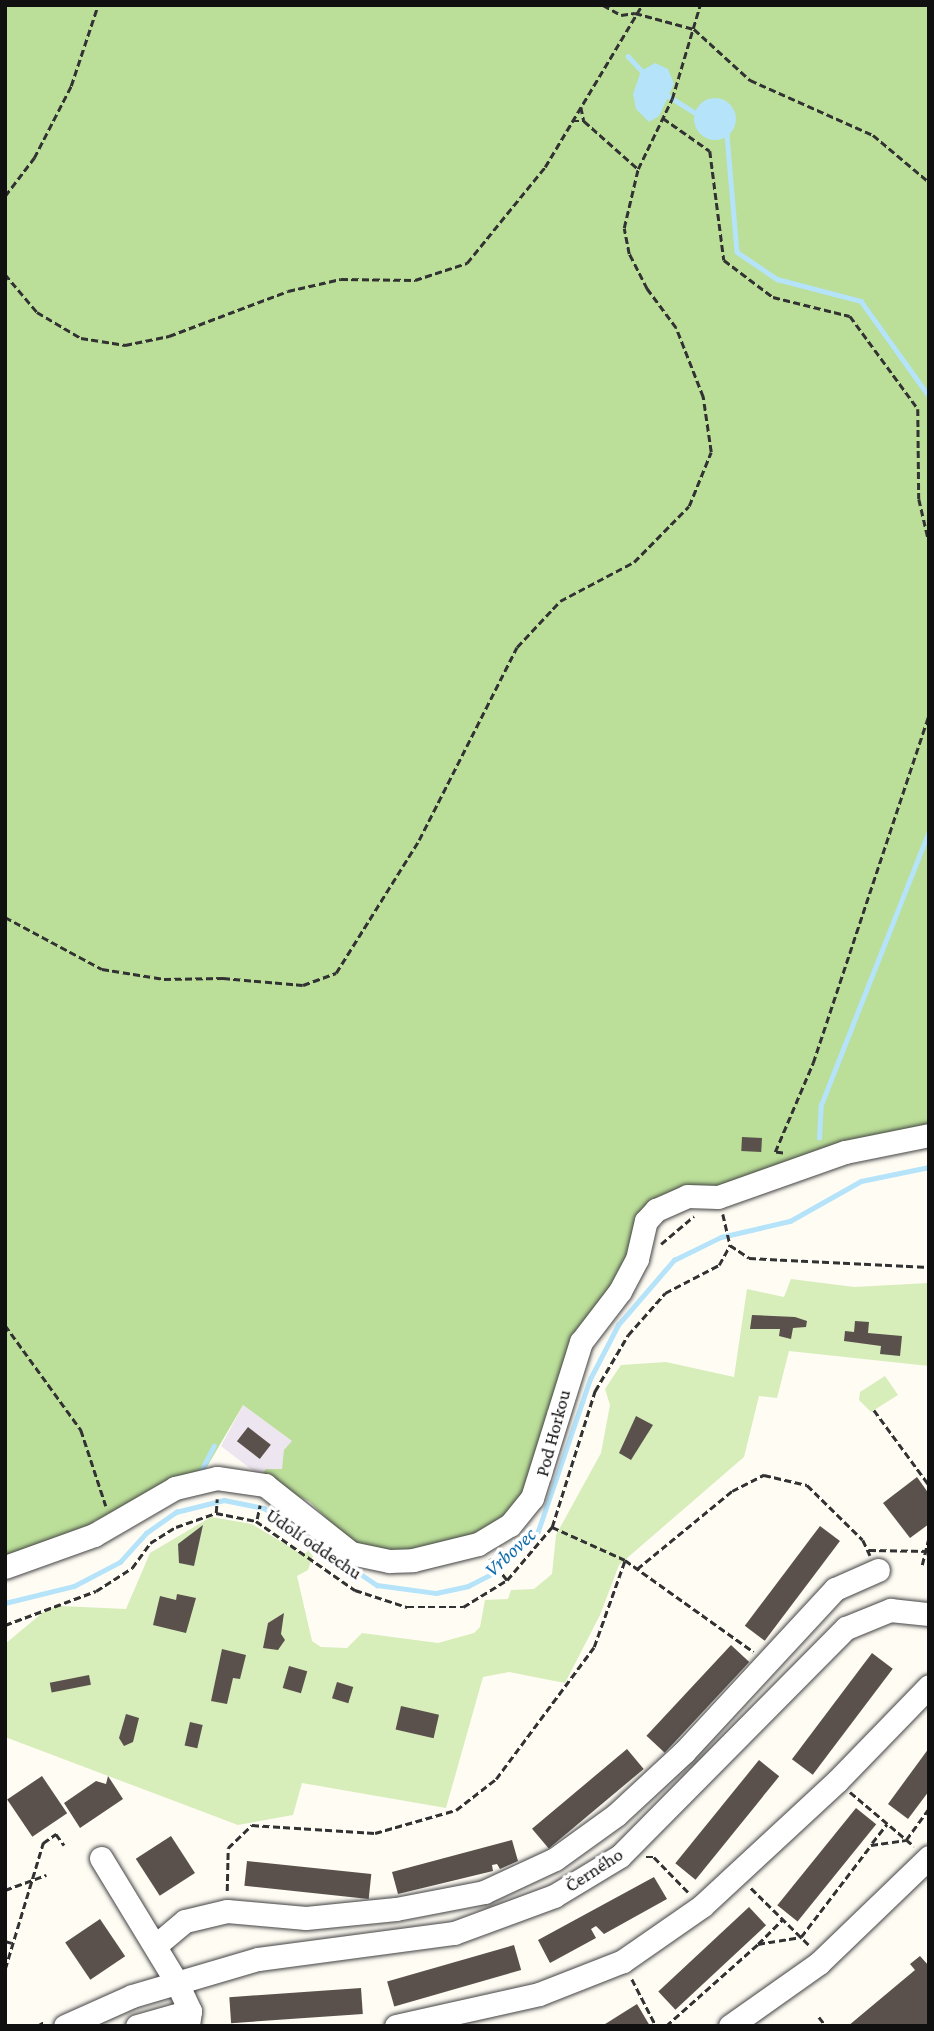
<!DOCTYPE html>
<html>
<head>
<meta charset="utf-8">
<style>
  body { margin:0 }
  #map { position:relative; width:934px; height:2031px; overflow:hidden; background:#fffcf4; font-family:"Crimson Pro",serif }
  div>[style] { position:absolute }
  .industrial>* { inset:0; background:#ede5ef }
  .green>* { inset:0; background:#d7edba }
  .forest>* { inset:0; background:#bbde99 }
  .water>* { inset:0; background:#b5e3f9 }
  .round { border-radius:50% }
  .stream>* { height:4.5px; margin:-2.25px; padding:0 2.25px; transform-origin:2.25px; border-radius:2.25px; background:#b5e3f9 }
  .building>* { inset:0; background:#5a514c; transform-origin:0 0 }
  .path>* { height:2.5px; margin-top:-1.25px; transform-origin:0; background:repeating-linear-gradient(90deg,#323232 0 7px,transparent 0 10.5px) }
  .roads { filter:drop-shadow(0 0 2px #434343) drop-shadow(0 0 2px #434343) }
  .minor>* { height:23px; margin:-11.5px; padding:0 11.5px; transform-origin:11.5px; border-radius:11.5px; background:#fff }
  span { translate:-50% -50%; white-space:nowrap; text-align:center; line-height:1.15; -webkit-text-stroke:7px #fff; paint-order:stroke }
  .street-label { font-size:19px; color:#101010 }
  .water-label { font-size:21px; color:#116eab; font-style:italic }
  .frame { position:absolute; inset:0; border:7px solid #101010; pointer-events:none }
</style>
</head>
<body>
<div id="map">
  <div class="industrial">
    <div style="clip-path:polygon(243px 1405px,292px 1441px,282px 1469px,260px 1476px,221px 1446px)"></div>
  </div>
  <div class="green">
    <div style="clip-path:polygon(791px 1279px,854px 1287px,929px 1283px,929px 1366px,789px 1351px,777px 1398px,759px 1396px,744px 1457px,619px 1565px,600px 1615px,565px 1683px,509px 1672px,483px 1677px,446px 1808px,302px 1783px,293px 1815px,238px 1825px,5px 1737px,5px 1644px,47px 1609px,60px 1606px,126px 1609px,150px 1553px,211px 1517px,252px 1524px,303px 1555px,309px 1550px,313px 1556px,308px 1570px,297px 1576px,312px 1641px,321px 1647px,347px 1648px,362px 1633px,438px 1643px,474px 1633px,480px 1627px,485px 1600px,508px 1599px,511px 1590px,534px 1589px,552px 1574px,556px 1535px,601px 1453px,610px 1405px,605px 1389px,621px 1365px,666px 1362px,734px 1377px,747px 1289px,784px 1297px)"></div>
    <div style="clip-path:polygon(885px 1376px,898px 1395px,871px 1412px,859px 1400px,860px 1392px)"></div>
  </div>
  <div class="forest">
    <div style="clip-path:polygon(5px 5px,929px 5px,929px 1130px,752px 1181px,668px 1198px,616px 1288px,534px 1481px,497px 1529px,390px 1555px,351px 1543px,310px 1502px,259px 1477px,266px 1469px,282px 1469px,284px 1450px,292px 1441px,243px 1405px,201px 1477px,94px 1521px,92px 1532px,5px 1562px)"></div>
  </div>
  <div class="water">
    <div style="clip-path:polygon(655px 63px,668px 69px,674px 84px,659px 116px,649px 122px,636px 109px,633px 94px,641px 71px)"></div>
    <div class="round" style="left:694px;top:98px;width:42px;height:42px"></div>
  </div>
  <div class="stream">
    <div style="left:628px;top:56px;width:23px;rotate:47deg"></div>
    <div style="left:665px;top:94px;width:40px;rotate:32deg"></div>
    <div style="left:723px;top:132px;width:5px;rotate:37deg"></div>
    <div style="left:727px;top:135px;width:117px;rotate:85.1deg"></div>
    <div style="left:737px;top:252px;width:48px;rotate:34deg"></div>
    <div style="left:777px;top:279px;width:87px;rotate:14.7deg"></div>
    <div style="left:861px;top:301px;width:117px;rotate:54.4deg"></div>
    <div style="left:819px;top:1138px;width:33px;rotate:-87deg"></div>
    <div style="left:821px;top:1105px;width:295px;rotate:-68.5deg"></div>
    <div style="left:201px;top:1471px;width:28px;rotate:-63deg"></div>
    <div style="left:5px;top:1603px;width:71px;rotate:-13.8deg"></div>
    <div style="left:74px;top:1586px;width:52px;rotate:-27.6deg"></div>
    <div style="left:120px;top:1562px;width:39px;rotate:-48deg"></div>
    <div style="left:146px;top:1533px;width:37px;rotate:-35deg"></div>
    <div style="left:176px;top:1512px;width:49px;rotate:-14deg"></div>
    <div style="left:224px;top:1500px;width:41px;rotate:11.3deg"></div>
    <div style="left:264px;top:1508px;width:137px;rotate:34.3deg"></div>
    <div style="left:377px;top:1585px;width:60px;rotate:7.7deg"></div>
    <div style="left:436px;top:1593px;width:33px;rotate:-12deg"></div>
    <div style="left:468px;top:1586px;width:30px;rotate:-27deg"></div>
    <div style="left:495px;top:1572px;width:59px;rotate:-43.6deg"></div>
    <div style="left:538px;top:1531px;width:161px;rotate:-71.1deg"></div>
    <div style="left:590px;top:1379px;width:61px;rotate:-62.6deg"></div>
    <div style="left:618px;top:1325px;width:86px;rotate:-49.3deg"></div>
    <div style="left:674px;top:1260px;width:52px;rotate:-26.1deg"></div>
    <div style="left:721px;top:1237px;width:71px;rotate:-13.1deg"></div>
    <div style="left:790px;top:1221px;width:81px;rotate:-29.4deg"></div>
    <div style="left:861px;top:1181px;width:69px;rotate:-11.6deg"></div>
  </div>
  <div class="building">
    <div style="left:742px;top:1137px;width:20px;height:14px;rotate:3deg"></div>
    <div style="clip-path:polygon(752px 1315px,795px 1317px,807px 1321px,806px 1327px,793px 1328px,791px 1339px,779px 1336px,780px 1329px,750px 1329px)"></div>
    <div style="clip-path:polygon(855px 1321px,869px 1322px,868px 1333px,902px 1336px,900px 1356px,880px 1354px,881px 1346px,844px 1341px,845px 1331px,854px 1332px)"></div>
    <div style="clip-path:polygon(636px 1416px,653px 1425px,631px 1460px,619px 1453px)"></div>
    <div style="left:248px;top:1427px;width:29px;height:18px;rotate:38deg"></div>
    <div style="clip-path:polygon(917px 1477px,929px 1494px,929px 1524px,910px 1538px,883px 1503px)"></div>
    <div style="clip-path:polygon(203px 1525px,194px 1566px,179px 1563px,178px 1544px)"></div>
    <div style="left:820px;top:1526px;width:25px;height:125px;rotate:37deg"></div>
    <div style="clip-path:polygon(177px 1594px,196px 1598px,186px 1633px,153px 1625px,160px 1596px,176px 1600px)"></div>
    <div style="clip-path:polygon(284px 1613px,281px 1634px,285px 1640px,278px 1650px,263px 1648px,268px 1623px)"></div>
    <div style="left:731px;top:1645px;width:25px;height:124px;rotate:43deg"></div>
    <div style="clip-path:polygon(222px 1649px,246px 1655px,240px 1679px,233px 1678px,227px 1704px,211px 1701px)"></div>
    <div style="left:872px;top:1653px;width:26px;height:133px;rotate:37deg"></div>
    <div style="left:289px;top:1666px;width:19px;height:23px;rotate:16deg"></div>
    <div style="left:89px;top:1675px;width:10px;height:40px;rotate:79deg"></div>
    <div style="left:337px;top:1682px;width:17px;height:17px;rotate:17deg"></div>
    <div style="left:401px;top:1706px;width:39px;height:24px;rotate:13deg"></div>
    <div style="clip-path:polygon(126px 1714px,139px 1718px,133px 1742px,124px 1746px,119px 1738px)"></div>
    <div style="left:190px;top:1722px;width:13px;height:24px;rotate:13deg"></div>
    <div style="clip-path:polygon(929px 1748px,929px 1791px,908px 1819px,888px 1804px)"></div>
    <div style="left:627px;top:1749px;width:26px;height:124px;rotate:50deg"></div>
    <div style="left:759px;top:1760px;width:26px;height:133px;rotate:39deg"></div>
    <div style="left:42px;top:1776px;width:45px;height:42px;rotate:56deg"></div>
    <div style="clip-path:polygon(108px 1776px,123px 1799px,80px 1828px,64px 1803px,96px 1781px,106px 1784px)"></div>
    <div style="left:856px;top:1808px;width:26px;height:125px;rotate:39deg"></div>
    <div style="left:171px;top:1836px;width:44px;height:42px;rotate:57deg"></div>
    <div style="clip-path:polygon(512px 1840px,518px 1861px,500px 1869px,497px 1864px,492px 1865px,493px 1871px,398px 1894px,392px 1872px)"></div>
    <div style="left:247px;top:1861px;width:125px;height:25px;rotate:6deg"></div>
    <div style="clip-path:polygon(654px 1877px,667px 1899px,604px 1934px,596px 1926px,591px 1929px,596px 1938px,550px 1963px,538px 1940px)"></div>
    <div style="left:749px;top:1907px;width:25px;height:124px;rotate:47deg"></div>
    <div style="left:100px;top:1919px;width:45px;height:42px;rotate:56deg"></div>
    <div style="left:514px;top:1945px;width:26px;height:132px;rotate:74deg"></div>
    <div style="clip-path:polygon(920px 1956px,929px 1966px,929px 2026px,848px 2026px,915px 1970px,910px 1964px)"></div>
    <div style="left:361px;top:1988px;width:26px;height:132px;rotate:86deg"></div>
    <div style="clip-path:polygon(637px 2004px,650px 2026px,602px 2026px)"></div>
  </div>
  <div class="path">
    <div style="left:603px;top:5px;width:21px;rotate:29deg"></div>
    <div style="left:621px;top:15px;width:14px;rotate:-8deg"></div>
    <div style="left:635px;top:13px;width:61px;rotate:15.2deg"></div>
    <div style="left:694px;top:29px;width:76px;rotate:42.3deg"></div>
    <div style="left:750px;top:80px;width:135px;rotate:24.1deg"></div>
    <div style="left:873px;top:135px;width:73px;rotate:40deg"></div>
    <div style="left:581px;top:107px;width:14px;rotate:78deg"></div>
    <div style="left:663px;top:118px;width:57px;rotate:35.1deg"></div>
    <div style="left:710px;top:151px;width:110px;rotate:82.7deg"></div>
    <div style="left:724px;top:260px;width:61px;rotate:37.1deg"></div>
    <div style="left:773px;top:297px;width:79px;rotate:13.9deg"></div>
    <div style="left:850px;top:316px;width:115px;rotate:53.8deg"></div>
    <div style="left:918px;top:409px;width:90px;rotate:89.4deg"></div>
    <div style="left:919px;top:499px;width:44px;rotate:76.9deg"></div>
    <div style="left:572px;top:121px;width:12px"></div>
    <div style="left:584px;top:121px;width:72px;rotate:41.6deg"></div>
    <div style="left:5px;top:196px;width:48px;rotate:-52.7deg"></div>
    <div style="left:34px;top:158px;width:81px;rotate:-62.8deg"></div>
    <div style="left:71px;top:86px;width:85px;rotate:-71.6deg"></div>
    <div style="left:5px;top:274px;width:50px;rotate:49.9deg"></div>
    <div style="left:37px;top:312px;width:51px;rotate:30.6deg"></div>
    <div style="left:81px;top:338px;width:45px;rotate:9deg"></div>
    <div style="left:125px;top:345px;width:45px;rotate:-11.6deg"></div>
    <div style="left:169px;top:336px;width:127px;rotate:-20.7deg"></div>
    <div style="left:288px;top:291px;width:54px;rotate:-12.8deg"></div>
    <div style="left:341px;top:279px;width:74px;rotate:0.8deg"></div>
    <div style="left:415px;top:280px;width:55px;rotate:-18.1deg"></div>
    <div style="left:467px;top:263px;width:124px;rotate:-50.9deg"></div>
    <div style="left:545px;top:167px;width:189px;rotate:-59.1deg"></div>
    <div style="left:5px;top:917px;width:110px;rotate:28.2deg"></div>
    <div style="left:102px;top:969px;width:63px;rotate:9.2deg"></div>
    <div style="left:164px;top:979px;width:59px;rotate:-1deg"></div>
    <div style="left:223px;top:978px;width:80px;rotate:5deg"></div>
    <div style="left:303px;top:985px;width:35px;rotate:-20deg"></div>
    <div style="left:336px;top:973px;width:157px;rotate:-58deg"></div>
    <div style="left:419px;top:840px;width:216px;rotate:-63.1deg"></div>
    <div style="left:517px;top:647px;width:63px;rotate:-46.9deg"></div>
    <div style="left:560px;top:601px;width:84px;rotate:-27.8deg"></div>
    <div style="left:634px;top:562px;width:78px;rotate:-45.5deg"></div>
    <div style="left:689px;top:506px;width:58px;rotate:-67.8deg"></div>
    <div style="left:711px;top:452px;width:56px;rotate:-98.3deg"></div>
    <div style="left:703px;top:397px;width:74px;rotate:-111.4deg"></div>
    <div style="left:676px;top:328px;width:49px;rotate:-126.6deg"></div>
    <div style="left:647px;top:289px;width:39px;rotate:-117deg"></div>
    <div style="left:629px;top:254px;width:26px;rotate:-101deg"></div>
    <div style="left:624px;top:228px;width:61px;rotate:-76.7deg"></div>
    <div style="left:638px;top:169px;width:78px;rotate:-64.1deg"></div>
    <div style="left:672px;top:99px;width:98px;rotate:-73.4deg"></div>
    <div style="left:783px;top:1153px;width:8px;rotate:-173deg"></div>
    <div style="left:775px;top:1152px;width:97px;rotate:-66.9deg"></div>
    <div style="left:813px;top:1063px;width:368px;rotate:-71.6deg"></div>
    <div style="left:723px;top:1214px;width:32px;rotate:77deg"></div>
    <div style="left:730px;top:1245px;width:23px;rotate:34deg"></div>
    <div style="left:749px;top:1258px;width:180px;rotate:2.9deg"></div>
    <div style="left:661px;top:1244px;width:43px;rotate:-40.3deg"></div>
    <div style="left:5px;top:1325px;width:130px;rotate:54.1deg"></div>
    <div style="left:81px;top:1430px;width:80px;rotate:71.8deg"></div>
    <div style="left:874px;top:1410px;width:93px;rotate:53.7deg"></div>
    <div style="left:216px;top:1513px;width:14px;rotate:-86deg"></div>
    <div style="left:257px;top:1519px;width:14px;rotate:-78deg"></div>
    <div style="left:552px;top:1527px;width:80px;rotate:24.3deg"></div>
    <div style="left:625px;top:1560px;width:158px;rotate:35.5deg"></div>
    <div style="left:869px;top:1550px;width:60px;rotate:1deg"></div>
    <div style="left:490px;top:1558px;width:28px;rotate:52deg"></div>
    <div style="left:922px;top:1565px;width:29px;rotate:-76deg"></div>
    <div style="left:637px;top:1569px;width:123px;rotate:-39.4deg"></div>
    <div style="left:732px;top:1491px;width:36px;rotate:-27deg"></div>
    <div style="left:764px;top:1475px;width:44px;rotate:13.1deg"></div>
    <div style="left:807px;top:1485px;width:78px;rotate:44.5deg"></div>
    <div style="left:863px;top:1540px;width:17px;rotate:65deg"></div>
    <div style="left:5px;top:1625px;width:97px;rotate:-20.5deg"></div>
    <div style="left:96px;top:1591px;width:43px;rotate:-32.6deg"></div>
    <div style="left:132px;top:1568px;width:31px;rotate:-54deg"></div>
    <div style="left:150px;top:1543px;width:31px;rotate:-32deg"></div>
    <div style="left:176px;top:1527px;width:42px;rotate:-19.3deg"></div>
    <div style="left:216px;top:1513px;width:41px;rotate:11.3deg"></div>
    <div style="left:256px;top:1521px;width:121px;rotate:34.9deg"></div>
    <div style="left:355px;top:1590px;width:55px;rotate:18.1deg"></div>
    <div style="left:407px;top:1607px;width:56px"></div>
    <div style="left:463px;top:1607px;width:52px;rotate:-31.5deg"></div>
    <div style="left:507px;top:1580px;width:70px;rotate:-49.7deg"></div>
    <div style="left:552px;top:1527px;width:143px;rotate:-72.5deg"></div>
    <div style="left:595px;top:1391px;width:65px;rotate:-59.5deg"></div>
    <div style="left:628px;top:1335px;width:56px;rotate:-48.6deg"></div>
    <div style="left:665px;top:1293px;width:61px;rotate:-27.4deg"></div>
    <div style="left:719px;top:1265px;width:23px;rotate:-61deg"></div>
    <div style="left:850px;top:1792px;width:84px;rotate:40.2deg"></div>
    <div style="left:872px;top:1843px;width:24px;rotate:-52deg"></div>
    <div style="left:646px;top:1857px;width:8px"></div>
    <div style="left:654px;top:1857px;width:49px;rotate:45.8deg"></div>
    <div style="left:751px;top:1888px;width:84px;rotate:44.5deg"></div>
    <div style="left:5px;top:1890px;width:44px;rotate:-20.1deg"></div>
    <div style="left:227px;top:1891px;width:43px;rotate:-88.7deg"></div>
    <div style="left:228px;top:1848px;width:33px;rotate:-44deg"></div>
    <div style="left:252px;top:1825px;width:123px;rotate:3.7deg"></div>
    <div style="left:375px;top:1833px;width:84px;rotate:-15.9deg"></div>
    <div style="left:456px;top:1810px;width:51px;rotate:-37.8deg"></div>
    <div style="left:496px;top:1779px;width:164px;rotate:-53.4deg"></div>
    <div style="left:594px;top:1647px;width:92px;rotate:-70.4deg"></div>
    <div style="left:5px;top:1941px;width:7px;rotate:16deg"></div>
    <div style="left:758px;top:1944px;width:35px;rotate:-45deg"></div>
    <div style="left:5px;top:1969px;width:132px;rotate:-73.2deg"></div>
    <div style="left:43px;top:1843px;width:16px;rotate:-35deg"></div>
    <div style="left:56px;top:1834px;width:14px;rotate:54deg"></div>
    <div style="left:632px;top:1979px;width:53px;rotate:62.9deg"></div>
    <div style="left:819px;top:2017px;width:11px;rotate:52deg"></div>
    <div style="left:37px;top:2026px;width:10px;rotate:-29deg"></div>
    <div style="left:666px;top:2026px;width:123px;rotate:-41.7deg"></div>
    <div style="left:758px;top:1944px;width:44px;rotate:-9.2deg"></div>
    <div style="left:801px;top:1937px;width:116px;rotate:-52.7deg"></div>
    <div style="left:871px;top:1845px;width:35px;rotate:-8deg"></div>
    <div style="left:906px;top:1840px;width:39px;rotate:-54deg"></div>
  </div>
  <div class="roads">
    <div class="minor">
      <div style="left:5px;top:1567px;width:95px;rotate:-19.8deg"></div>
      <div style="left:94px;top:1535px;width:94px;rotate:-30.1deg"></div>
      <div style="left:175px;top:1488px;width:43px;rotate:-13.4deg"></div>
      <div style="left:217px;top:1478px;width:49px;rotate:8.3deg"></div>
      <div style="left:265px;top:1485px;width:110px;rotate:38.3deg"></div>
      <div style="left:351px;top:1553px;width:39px;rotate:12deg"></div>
      <div style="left:389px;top:1561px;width:24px;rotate:-2deg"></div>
      <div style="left:413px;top:1560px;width:67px;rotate:-13.8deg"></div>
      <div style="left:478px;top:1544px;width:37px;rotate:-31deg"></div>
      <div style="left:510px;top:1525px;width:35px;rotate:-51deg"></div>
      <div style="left:532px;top:1498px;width:164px;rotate:-72.6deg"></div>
      <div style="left:581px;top:1342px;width:64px;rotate:-52.6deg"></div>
      <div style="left:620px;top:1291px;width:36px;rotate:-62deg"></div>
      <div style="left:637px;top:1259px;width:39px;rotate:-77deg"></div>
      <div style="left:646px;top:1221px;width:15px;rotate:-48deg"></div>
      <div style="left:656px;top:1210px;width:34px;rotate:-24deg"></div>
      <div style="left:687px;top:1196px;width:31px;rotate:2deg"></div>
      <div style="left:718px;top:1197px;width:135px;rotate:-19.5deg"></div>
      <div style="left:845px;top:1152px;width:86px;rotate:-11.4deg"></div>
      <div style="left:101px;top:1858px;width:146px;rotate:58.7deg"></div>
      <div style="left:177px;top:1983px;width:31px;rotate:65deg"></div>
      <div style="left:190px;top:2011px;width:15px;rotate:98deg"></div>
      <div style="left:155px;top:1946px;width:39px;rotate:-40deg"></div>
      <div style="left:185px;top:1921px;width:43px;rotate:-13.4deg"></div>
      <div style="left:227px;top:1911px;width:79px;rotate:5.1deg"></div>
      <div style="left:306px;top:1918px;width:90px;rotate:-5.7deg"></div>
      <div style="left:396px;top:1909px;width:90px;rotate:-10.9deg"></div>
      <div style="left:484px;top:1892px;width:78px;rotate:-24.9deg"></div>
      <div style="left:555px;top:1859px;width:75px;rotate:-35.8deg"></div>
      <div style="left:616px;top:1815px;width:93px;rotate:-42.8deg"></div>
      <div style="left:684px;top:1752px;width:222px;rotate:-47.2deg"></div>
      <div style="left:835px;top:1589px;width:47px;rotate:-23.8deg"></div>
      <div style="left:65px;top:2026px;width:73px;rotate:-24.1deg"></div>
      <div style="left:132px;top:1996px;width:131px;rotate:-16.4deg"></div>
      <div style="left:258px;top:1959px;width:198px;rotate:-7.6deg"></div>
      <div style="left:454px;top:1933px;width:107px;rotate:-20.3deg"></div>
      <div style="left:554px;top:1896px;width:77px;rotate:-31.2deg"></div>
      <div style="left:620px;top:1856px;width:321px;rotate:-45.3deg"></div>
      <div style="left:846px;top:1628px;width:48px;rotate:-22.2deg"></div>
      <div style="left:890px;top:1610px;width:39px;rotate:6deg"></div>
      <div style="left:137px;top:2026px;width:55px;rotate:-15.8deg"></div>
      <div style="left:396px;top:2026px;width:147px;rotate:-12.6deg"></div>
      <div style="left:539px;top:1994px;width:90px;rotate:-21.4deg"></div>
      <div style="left:623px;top:1961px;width:96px;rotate:-34.8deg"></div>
      <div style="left:702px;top:1906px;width:184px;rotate:-42.8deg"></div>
      <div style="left:837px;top:1781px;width:132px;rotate:-45.9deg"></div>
      <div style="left:730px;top:2026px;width:109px;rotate:-35.3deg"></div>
      <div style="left:819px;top:1963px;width:153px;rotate:-43.9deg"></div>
    </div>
  </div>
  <div class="street-label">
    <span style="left:553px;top:1433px;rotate:-75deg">Pod Horkou</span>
    <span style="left:314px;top:1544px;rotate:34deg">Údolí oddechu</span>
    <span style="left:594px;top:1870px;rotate:-33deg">Černého</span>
  </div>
  <div class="water-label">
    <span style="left:510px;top:1552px;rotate:-43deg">Vrbovec</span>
  </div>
  <div class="frame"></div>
</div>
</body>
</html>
